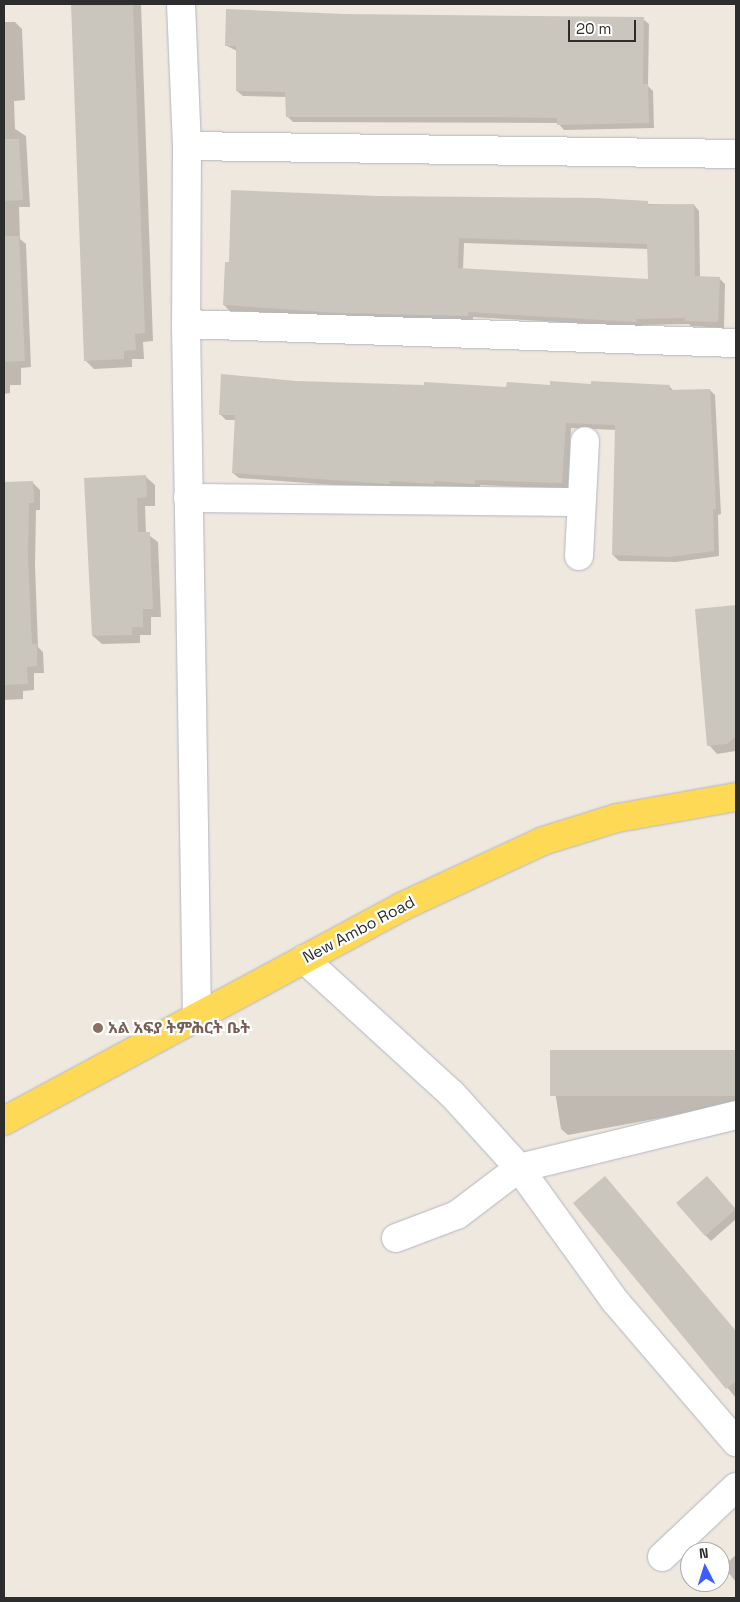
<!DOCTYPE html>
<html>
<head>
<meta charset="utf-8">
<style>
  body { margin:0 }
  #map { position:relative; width:740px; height:1602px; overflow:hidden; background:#efe8de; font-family:"Space Grotesk","Noto Sans Ethiopic",sans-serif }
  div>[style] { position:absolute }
  .shadow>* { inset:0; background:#0003 }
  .building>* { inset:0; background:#cbc6bd; transform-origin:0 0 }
  .roads { filter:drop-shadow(0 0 1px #b2b5c2) drop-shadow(0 0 1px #b2b5c2) }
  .minor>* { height:28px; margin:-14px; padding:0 14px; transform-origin:14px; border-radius:14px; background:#fff }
  .major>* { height:28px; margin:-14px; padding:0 14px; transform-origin:14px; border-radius:14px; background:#fed955 }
  .dots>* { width:14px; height:14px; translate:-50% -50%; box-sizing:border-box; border:2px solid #fff; border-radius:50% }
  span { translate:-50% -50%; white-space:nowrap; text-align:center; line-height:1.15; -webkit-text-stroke:4.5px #fff; paint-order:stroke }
  .street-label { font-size:16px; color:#2d2d2d }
  .education-label { font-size:16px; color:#785e54; font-weight:700 }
  .left { translate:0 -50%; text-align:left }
  .frame { position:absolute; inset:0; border:5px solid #2d2d2d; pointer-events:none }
  .north { position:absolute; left:680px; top:1542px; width:50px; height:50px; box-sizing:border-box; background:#fff; border:1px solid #ababab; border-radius:50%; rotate:355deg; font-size:14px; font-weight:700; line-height:20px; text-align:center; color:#2d2d2d }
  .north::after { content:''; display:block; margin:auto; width:18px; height:22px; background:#3c5dff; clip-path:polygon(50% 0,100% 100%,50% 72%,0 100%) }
  .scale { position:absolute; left:568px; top:20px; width:68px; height:22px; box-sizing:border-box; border:2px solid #2d2d2d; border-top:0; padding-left:6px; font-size:15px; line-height:18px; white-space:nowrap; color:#2d2d2d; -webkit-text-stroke:4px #fff; paint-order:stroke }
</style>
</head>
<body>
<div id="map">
  <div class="shadow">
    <div style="clip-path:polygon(72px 4px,141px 4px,153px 341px,143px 342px,144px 359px,132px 359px,132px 367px,94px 369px,85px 360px)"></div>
    <div style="clip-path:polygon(344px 15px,643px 19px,649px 24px,648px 86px,653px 91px,654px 128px,564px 130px,558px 123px,293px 122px,287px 116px,287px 97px,243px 96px,237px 91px,237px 51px,227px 46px)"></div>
    <div style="clip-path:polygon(4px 22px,15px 22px,22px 29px,25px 100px,14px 101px,15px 129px,26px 136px,30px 207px,19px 207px,20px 239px,26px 244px,31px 367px,21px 368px,21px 385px,10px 385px,10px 393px,4px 394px)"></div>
    <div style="clip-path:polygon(evenodd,379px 198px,694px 205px,699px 211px,700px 278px,719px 278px,725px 284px,724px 328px,691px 326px,689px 324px,642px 325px,641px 327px,473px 317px,473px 321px,230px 311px,224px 305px,379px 198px,464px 243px,649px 249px,649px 280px,463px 270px,464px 243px)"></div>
    <div style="clip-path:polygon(296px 382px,507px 388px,669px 386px,674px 391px,710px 390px,715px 395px,721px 514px,718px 515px,719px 556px,676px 562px,619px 561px,613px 555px,616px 430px,571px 428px,568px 489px,480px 485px,480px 489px,361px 487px,239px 478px,233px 473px,236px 420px,226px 420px,220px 414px)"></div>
    <div style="clip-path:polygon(146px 477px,155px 485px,155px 506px,145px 506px,146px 533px,158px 542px,161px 617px,151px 617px,151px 635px,140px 635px,140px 643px,102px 644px,93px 636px,86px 479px)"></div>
    <div style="clip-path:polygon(32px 482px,40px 490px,40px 510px,36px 510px,35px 565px,38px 647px,43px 652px,44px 673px,34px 673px,34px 690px,23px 691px,23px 699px,4px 700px,4px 483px)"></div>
    <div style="clip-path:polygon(736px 606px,736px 751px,717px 754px,709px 745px)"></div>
    <div style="clip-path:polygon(736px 1052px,736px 1104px,568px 1135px,561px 1129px,554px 1085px)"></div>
    <div style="clip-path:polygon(713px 1183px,736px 1210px,736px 1219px,711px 1241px,705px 1235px)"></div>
    <div style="clip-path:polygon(612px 1185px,736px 1332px,736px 1398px,575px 1203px)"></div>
    <div style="clip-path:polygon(736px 1555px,736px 1582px,723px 1566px)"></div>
  </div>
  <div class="building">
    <div style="clip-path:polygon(71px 4px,133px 4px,145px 333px,135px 334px,136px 350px,124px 351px,124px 359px,84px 361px)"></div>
    <div style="clip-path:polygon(226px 9px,344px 14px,644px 17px,643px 84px,648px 84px,649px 123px,557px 125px,557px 118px,499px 117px,286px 117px,285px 92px,236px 91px,236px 46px,225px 46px)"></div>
    <div style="clip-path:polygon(4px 139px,19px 139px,23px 200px,4px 201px)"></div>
    <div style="clip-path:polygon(evenodd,231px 190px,379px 196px,597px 198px,648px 201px,648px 205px,694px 204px,695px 276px,720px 277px,718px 322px,684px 321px,685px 318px,636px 319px,636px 322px,468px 312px,468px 316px,339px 313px,223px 305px,225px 262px,229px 262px,231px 190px,459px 238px,647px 244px,648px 279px,458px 268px,459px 238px)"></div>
    <div style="clip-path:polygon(4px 236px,19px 236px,25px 361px,4px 362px)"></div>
    <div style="clip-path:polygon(221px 374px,296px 381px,424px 385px,424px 382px,506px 387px,507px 382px,550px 385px,550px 381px,591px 384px,591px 381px,670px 385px,669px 390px,710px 389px,716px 509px,713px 509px,714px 551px,670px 557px,612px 555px,615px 425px,566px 423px,562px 483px,475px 480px,475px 484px,434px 481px,434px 484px,390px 481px,389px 484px,232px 473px,235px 415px,219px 415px)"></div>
    <div style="clip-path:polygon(146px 475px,147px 497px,137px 498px,138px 532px,150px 532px,153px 609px,143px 609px,143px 627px,132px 627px,132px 635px,92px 636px,84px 478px)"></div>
    <div style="clip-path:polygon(33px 481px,34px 503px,29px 503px,28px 557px,32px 644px,37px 644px,37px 666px,27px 667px,28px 684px,4px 685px,4px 482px)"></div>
    <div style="clip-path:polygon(736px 605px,736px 736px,727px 744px,707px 746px,695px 609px)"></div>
    <div style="left:736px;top:1050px;width:46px;height:186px;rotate:90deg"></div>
    <div style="clip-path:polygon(605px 1176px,736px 1331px,736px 1381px,726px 1389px,573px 1203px)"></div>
    <div style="left:707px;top:1176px;width:44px;height:41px;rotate:49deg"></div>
  </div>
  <div class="roads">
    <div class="minor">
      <div style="left:181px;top:4px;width:142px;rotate:87.6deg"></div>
      <div style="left:187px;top:146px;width:178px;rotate:90.3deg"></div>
      <div style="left:186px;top:324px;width:694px;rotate:89.09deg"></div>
      <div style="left:187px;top:146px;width:549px;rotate:0.83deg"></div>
      <div style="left:186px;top:324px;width:550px;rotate:1.98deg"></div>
      <div style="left:188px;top:498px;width:392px;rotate:0.6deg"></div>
      <div style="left:579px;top:556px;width:115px;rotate:-87deg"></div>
      <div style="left:304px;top:959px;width:200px;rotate:42.4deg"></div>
      <div style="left:452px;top:1094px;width:100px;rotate:47.8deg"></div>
      <div style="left:519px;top:1168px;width:164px;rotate:54.2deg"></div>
      <div style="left:615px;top:1301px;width:186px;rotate:49.4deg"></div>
      <div style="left:396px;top:1238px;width:65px;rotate:-20.7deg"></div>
      <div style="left:457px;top:1215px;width:78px;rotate:-37.2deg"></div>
      <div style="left:519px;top:1168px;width:223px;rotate:-13.7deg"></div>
      <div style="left:662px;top:1557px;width:102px;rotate:-43.4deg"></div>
    </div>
    <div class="major">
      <div style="left:4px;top:1121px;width:451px;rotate:-28.3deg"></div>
      <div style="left:401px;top:907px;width:157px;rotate:-24.9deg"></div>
      <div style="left:543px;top:841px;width:77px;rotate:-17.3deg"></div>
      <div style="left:617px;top:818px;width:121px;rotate:-10deg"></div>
    </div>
  </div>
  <div class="dots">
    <div style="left:98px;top:1028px;background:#8d6e63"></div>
  </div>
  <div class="street-label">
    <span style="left:359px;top:930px;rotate:-28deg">New Ambo Road</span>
  </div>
  <div class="education-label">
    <span class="left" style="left:108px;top:1028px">አል አፍያ ትምሕርት ቤት</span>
  </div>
  <div class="frame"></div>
  <div class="north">N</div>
  <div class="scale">20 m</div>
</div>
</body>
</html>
